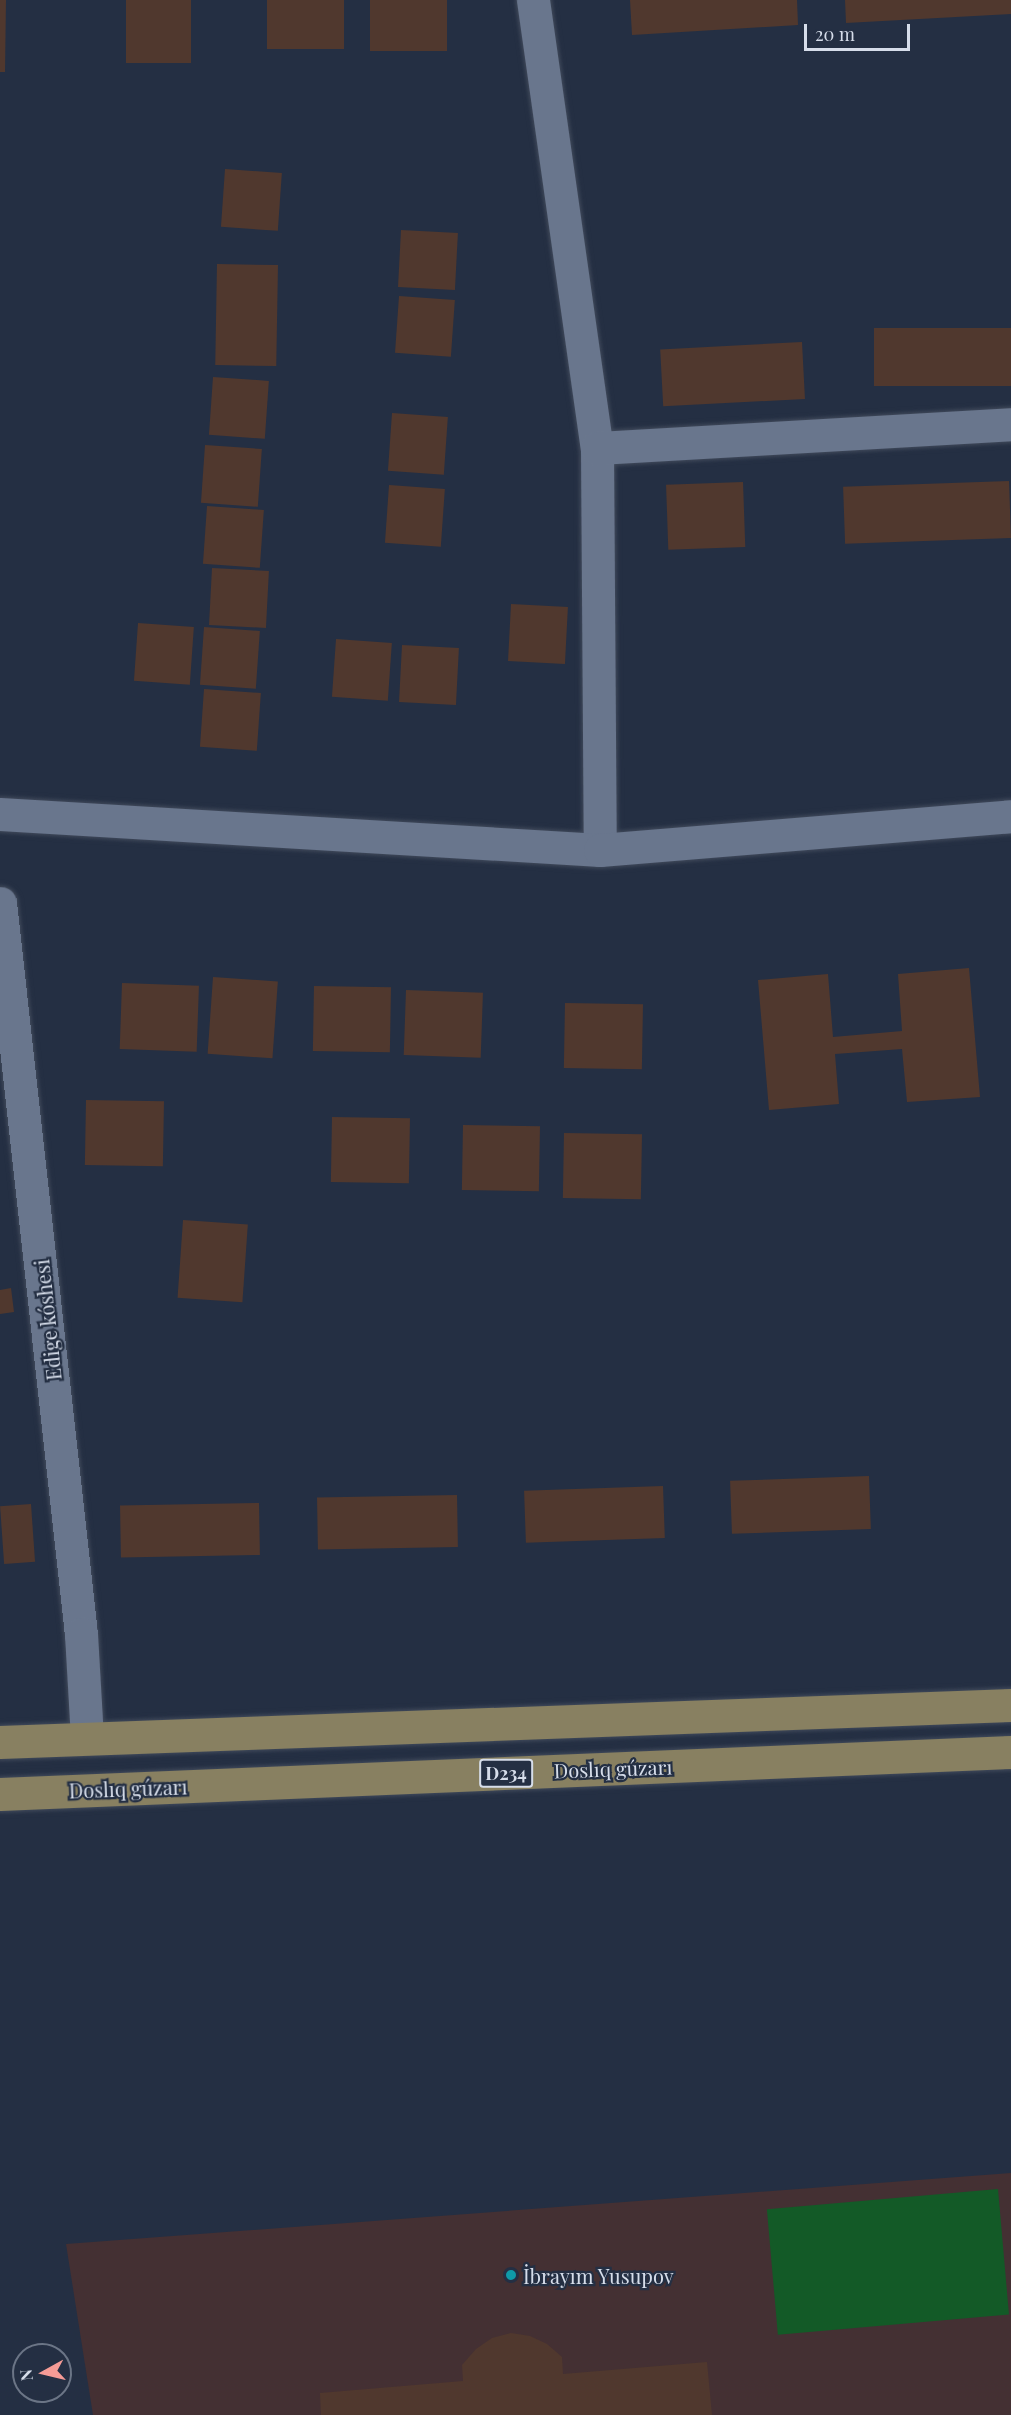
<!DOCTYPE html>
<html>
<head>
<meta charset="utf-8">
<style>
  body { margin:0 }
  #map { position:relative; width:1011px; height:2415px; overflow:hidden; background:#242f43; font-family:"Playfair Display",serif }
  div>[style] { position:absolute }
  .education>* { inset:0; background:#443033 }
  .green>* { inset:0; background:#135a27; transform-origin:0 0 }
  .building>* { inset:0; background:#50382e; transform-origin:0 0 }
  .roads { filter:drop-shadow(0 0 2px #414a5b) drop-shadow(0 0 2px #414a5b) }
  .street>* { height:33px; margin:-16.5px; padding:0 16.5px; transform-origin:16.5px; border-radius:16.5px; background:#69768d }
  .primary>* { height:33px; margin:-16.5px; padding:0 16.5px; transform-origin:16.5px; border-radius:16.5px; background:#888061 }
  .dots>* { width:16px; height:16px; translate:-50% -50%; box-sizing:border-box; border:3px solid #242f43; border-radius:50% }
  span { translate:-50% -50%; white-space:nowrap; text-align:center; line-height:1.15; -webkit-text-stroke:4.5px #242f43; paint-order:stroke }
  .shield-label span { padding:2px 4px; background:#242f43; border:2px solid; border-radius:4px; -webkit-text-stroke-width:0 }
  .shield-label { font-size:18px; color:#d6ddea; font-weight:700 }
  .street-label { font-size:20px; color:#d6ddea }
  .poi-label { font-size:20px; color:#d6ddea }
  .left { translate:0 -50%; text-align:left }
  .north { position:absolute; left:12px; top:2343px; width:60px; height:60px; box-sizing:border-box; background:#242f43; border:2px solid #6b7586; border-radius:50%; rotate:262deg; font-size:16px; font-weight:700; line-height:24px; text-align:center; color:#d6ddea }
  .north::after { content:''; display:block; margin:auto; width:21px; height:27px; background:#f59b96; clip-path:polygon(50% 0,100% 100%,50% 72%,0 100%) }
  .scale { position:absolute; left:804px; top:24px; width:106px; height:27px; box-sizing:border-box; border:3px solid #d6ddea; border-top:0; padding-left:8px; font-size:18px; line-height:21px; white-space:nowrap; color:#d6ddea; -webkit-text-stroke:4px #242f43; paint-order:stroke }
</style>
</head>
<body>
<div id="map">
  <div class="education">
    <div style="clip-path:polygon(1011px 2173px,1011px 2415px,93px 2415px,66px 2244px)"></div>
  </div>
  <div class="green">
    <div style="left:998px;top:2189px;width:126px;height:232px;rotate:85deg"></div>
  </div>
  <div class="building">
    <div style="clip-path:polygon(0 0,6px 0,5px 72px,0 72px)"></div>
    <div style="left:126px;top:0;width:65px;height:63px"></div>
    <div style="left:267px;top:0;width:77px;height:49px"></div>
    <div style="left:370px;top:0;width:77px;height:51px"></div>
    <div style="clip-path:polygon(630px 0,797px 0,798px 25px,632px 35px)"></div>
    <div style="clip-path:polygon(845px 0,1011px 0,1011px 14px,846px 23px)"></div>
    <div style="left:225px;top:169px;width:57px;height:58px;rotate:4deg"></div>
    <div style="left:401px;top:230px;width:57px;height:57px;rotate:3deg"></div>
    <div style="left:217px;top:264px;width:61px;height:101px;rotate:1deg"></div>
    <div style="left:399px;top:296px;width:56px;height:57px;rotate:4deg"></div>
    <div style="left:1011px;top:328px;width:58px;height:137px;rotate:90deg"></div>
    <div style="left:802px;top:342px;width:57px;height:142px;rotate:87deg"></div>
    <div style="left:213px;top:377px;width:56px;height:58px;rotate:4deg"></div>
    <div style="left:392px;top:413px;width:56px;height:58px;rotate:4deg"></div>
    <div style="left:205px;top:445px;width:57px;height:58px;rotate:4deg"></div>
    <div style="left:1009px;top:481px;width:57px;height:166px;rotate:88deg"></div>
    <div style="left:743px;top:482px;width:65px;height:77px;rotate:88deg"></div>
    <div style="left:389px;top:485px;width:56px;height:58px;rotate:4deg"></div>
    <div style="left:207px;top:506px;width:57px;height:58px;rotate:4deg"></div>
    <div style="left:212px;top:568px;width:57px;height:57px;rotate:3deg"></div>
    <div style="left:511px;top:604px;width:57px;height:57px;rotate:3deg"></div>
    <div style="left:138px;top:623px;width:56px;height:58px;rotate:4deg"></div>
    <div style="left:204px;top:627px;width:56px;height:58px;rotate:4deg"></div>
    <div style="left:336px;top:639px;width:56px;height:58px;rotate:4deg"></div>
    <div style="left:402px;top:645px;width:57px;height:57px;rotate:3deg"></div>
    <div style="left:204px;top:689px;width:57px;height:58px;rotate:4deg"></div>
    <div style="clip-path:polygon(969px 968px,980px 1097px,907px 1102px,902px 1049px,835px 1054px,839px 1104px,769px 1110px,758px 980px,828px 974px,833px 1037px,902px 1031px,898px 974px)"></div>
    <div style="left:213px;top:977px;width:65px;height:77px;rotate:4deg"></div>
    <div style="left:122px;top:983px;width:77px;height:66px;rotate:2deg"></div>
    <div style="left:314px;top:986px;width:77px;height:65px;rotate:1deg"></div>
    <div style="left:406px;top:990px;width:77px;height:65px;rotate:2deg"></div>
    <div style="left:565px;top:1003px;width:78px;height:65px;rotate:1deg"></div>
    <div style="left:86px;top:1100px;width:78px;height:65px;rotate:1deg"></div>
    <div style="left:332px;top:1117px;width:78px;height:65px;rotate:1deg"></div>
    <div style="left:463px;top:1125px;width:77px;height:65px;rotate:1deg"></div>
    <div style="left:564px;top:1133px;width:78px;height:65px;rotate:1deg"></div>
    <div style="left:183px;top:1220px;width:65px;height:78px;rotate:4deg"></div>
    <div style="clip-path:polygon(11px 1288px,14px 1312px,0 1314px,0 1290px)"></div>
    <div style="left:869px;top:1476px;width:53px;height:139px;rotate:88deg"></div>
    <div style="left:663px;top:1486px;width:52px;height:139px;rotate:88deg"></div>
    <div style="left:457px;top:1495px;width:52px;height:140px;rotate:89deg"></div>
    <div style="left:259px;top:1503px;width:52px;height:139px;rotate:89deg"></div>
    <div style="left:31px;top:1504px;width:58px;height:31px;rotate:86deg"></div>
    <div style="clip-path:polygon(511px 2333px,530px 2336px,547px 2344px,562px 2357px,563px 2374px,707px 2362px,712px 2415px,321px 2415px,320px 2393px,463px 2381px,462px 2365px,476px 2349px,492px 2338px)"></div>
  </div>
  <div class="roads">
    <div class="street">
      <div style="left:533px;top:0;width:453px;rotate:81.9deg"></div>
      <div style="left:597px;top:448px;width:402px;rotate:89.6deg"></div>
      <div style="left:597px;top:448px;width:415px;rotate:-3.3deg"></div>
      <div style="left:0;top:814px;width:601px;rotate:3.43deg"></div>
      <div style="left:600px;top:850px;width:412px;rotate:-4.7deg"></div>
      <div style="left:0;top:903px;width:735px;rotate:83.68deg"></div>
      <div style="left:81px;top:1634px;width:104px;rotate:86.7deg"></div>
    </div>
    <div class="primary">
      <div style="left:0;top:1742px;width:1012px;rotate:-2.1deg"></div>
      <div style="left:0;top:1794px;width:1012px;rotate:-2.38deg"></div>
    </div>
  </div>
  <div class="dots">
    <div style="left:511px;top:2275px;background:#0f9aa8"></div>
  </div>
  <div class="shield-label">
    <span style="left:506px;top:1773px">D234</span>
  </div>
  <div class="street-label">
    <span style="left:47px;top:1320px;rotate:-96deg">Edige kóshesi</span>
    <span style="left:613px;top:1768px;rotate:-2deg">Doslıq gúzarı</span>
    <span style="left:128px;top:1788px;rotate:-2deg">Doslıq gúzarı</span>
  </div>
  <div class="poi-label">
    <span class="left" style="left:523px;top:2275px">İbrayım Yusupov</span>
  </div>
  <div class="north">N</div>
  <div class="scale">20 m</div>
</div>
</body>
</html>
